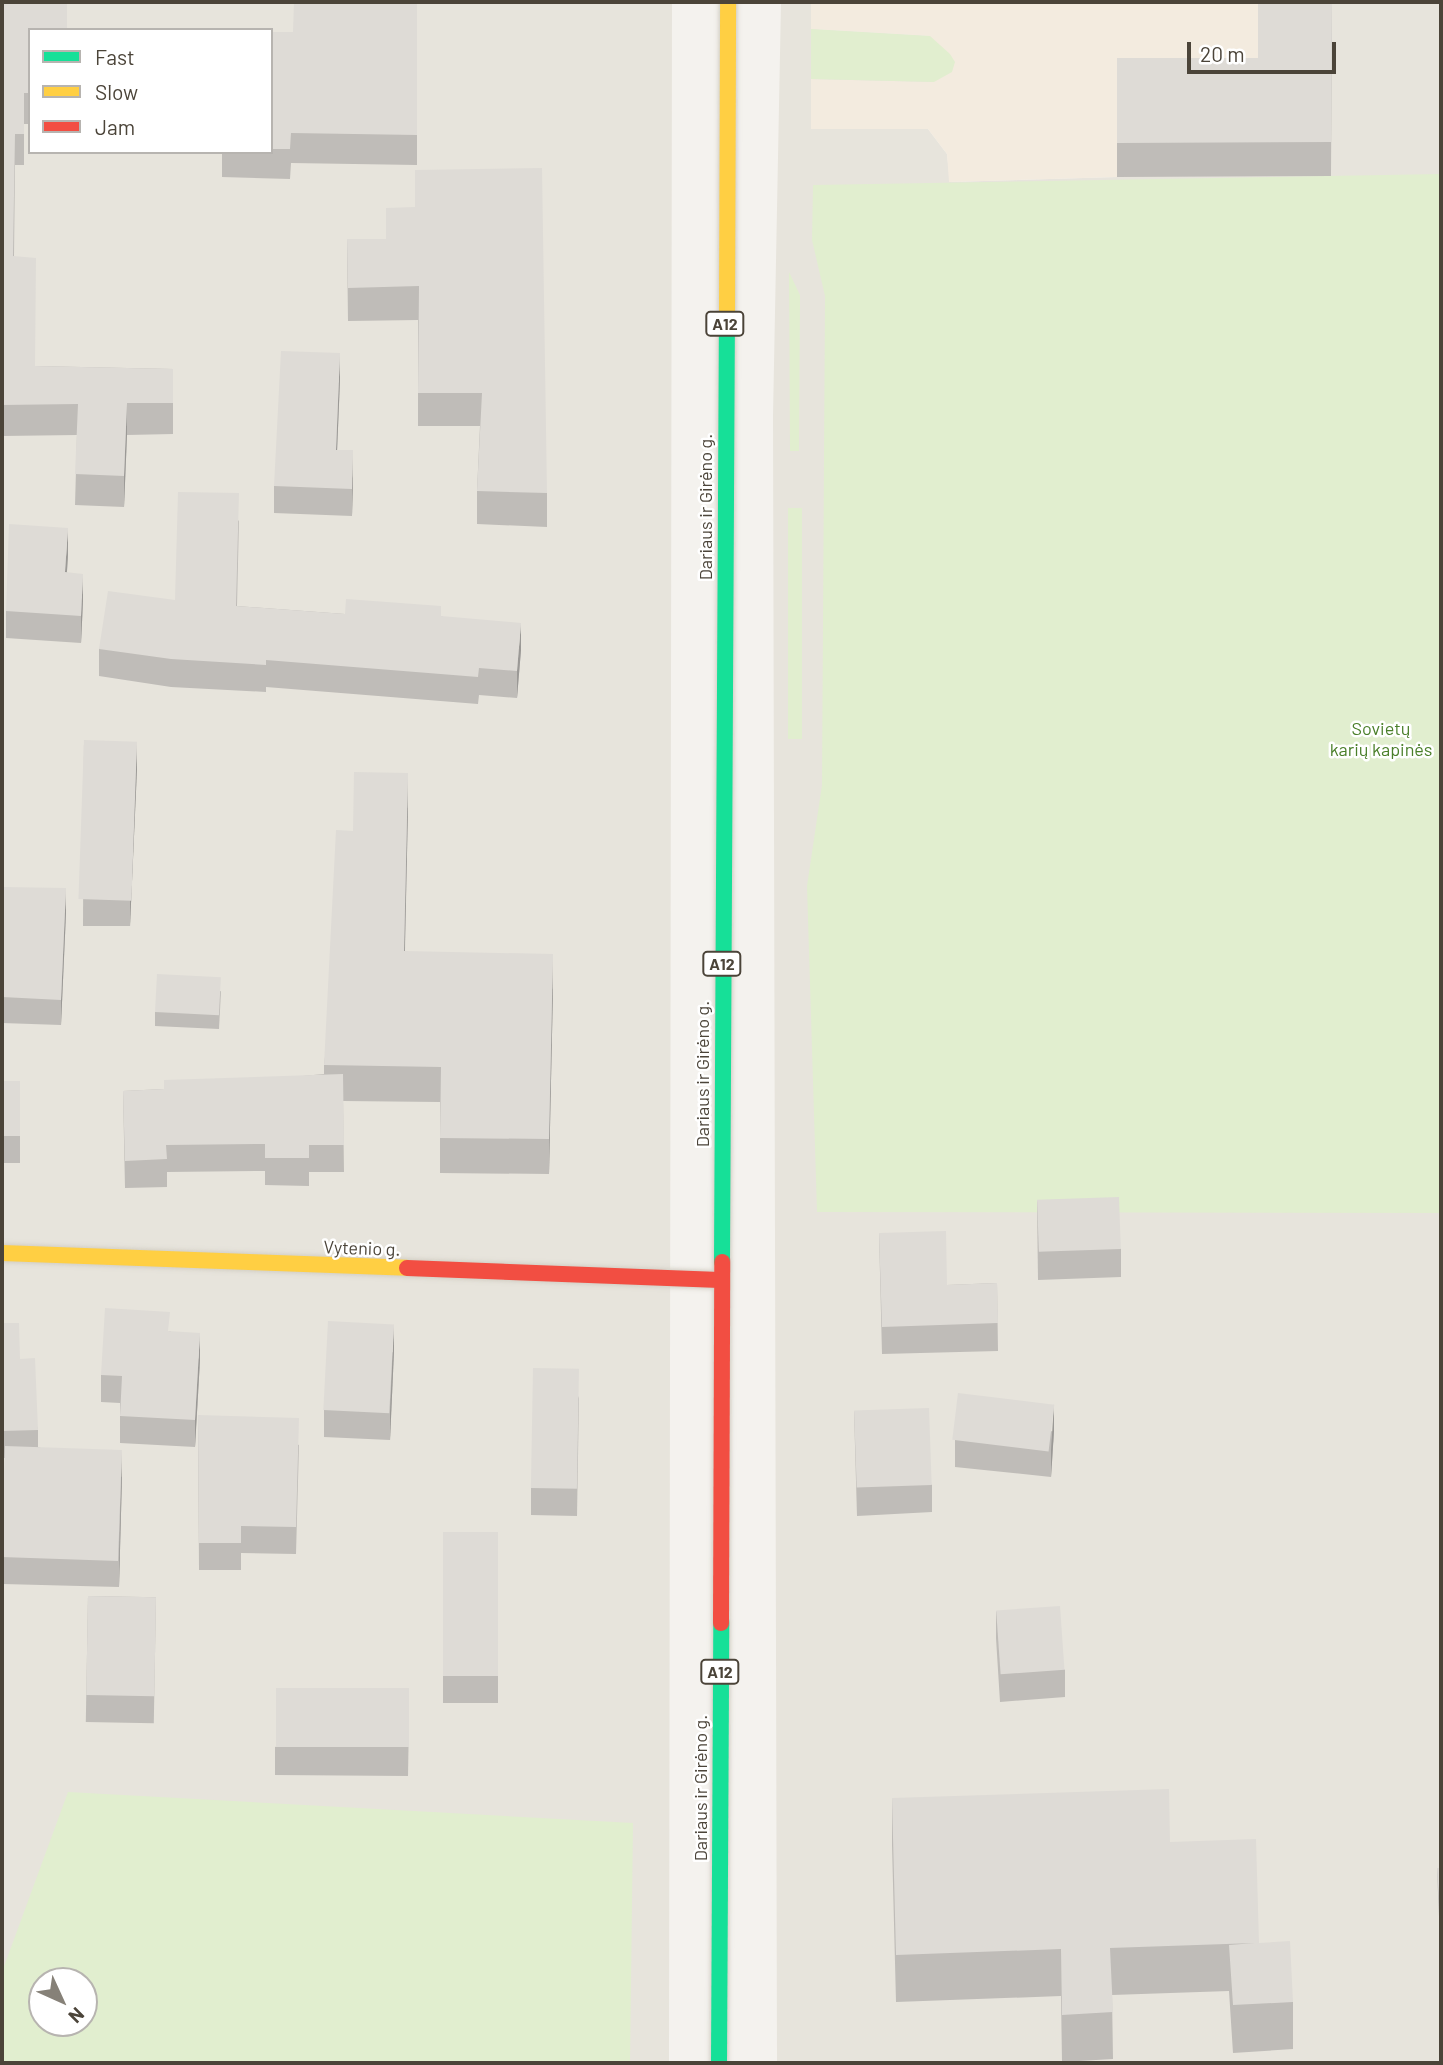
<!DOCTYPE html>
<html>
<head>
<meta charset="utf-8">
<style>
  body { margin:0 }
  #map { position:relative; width:1443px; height:2065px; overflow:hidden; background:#f4f2ee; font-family:Barlow,sans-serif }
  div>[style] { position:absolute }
  .residential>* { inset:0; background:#e7e4dc }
  .commercial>* { inset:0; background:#f3ebdf }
  .green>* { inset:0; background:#e1eecf; transform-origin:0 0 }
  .roads { filter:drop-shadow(0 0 2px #d3cfc5) drop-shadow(0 0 2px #d3cfc5) }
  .fast>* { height:16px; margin:-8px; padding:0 8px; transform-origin:8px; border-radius:8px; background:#16e098 }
  .slow>* { height:16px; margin:-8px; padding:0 8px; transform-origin:8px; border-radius:8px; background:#ffcf43 }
  .jam>* { height:16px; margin:-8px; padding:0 8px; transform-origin:8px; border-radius:8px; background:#f24e42 }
  .wall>* { inset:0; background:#bfbcb8; transform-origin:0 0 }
  .shaded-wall>* { inset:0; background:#9b9996 }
  .building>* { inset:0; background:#dedbd6; transform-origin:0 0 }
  span { translate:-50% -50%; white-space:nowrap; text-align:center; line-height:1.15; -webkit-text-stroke:5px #fff; paint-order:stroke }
  .shield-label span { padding:2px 5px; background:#fff; border:2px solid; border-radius:5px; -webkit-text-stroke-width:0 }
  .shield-label { font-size:16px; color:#4b4439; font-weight:700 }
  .street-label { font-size:18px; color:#4b4439 }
  .park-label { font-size:18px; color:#4a7f2a }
  .frame { position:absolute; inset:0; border:4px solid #4b4439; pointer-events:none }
  .legend { position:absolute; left:28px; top:28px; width:245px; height:126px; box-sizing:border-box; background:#fff; border:2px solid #b7b4b0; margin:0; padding:9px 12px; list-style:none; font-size:21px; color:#4b4439 }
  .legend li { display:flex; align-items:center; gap:14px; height:35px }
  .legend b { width:35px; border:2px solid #b7b4b0 }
  .north { position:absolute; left:28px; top:1967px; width:70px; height:70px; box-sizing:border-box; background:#fff; border:2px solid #b7b4b0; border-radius:50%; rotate:135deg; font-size:19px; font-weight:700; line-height:28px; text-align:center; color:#4b4439 }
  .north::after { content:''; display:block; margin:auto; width:24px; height:32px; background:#868178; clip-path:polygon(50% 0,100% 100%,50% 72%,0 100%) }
  .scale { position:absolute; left:1187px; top:42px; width:149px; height:32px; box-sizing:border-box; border:4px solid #4b4439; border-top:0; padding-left:9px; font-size:21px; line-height:24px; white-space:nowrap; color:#4b4439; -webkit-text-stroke:5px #fff; paint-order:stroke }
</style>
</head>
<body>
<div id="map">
  <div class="residential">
    <div style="clip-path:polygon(evenodd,2px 2px,672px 2px,669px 2063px,2px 2063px,2px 2px,30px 30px,271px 30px,271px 152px,30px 152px,30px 30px,2px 2px,42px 1981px,84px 1981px,84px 2023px,42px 2023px,42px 1981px)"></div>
    <div style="clip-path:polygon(781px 2px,811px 2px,811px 29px,930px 36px,934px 82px,811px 128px,928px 129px,947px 154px,950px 182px,1117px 177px,1117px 92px,1258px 2px,1441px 2px,1441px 2063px,777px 2063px,773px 416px)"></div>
  </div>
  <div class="commercial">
    <div style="clip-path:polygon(811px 2px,1258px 2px,1258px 92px,1117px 92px,1117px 177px,949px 182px,947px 154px,928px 129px,811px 129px,811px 79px,934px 82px,930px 36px,811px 29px)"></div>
  </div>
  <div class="green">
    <div style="clip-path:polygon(811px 29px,930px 36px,950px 54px,955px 62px,952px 72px,934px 82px,811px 79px)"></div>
    <div style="clip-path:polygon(1441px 174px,1441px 1213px,817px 1212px,807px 886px,822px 785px,825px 296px,812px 240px,813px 185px)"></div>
    <div style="clip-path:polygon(789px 272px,800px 295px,799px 451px,790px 451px)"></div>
    <div style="left:788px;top:508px;width:14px;height:231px"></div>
    <div style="clip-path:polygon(evenodd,68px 1792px,633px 1823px,630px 2063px,2px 2063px,2px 1972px,68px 1792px,84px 1981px,84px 2023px,42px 2023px,42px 1981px,84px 1981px)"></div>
  </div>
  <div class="roads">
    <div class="fast">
      <div style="left:722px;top:1262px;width:943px;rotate:-89.7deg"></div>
      <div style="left:719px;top:2063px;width:440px;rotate:-89.7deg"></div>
    </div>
    <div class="slow">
      <div style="left:727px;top:319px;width:317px;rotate:-89.8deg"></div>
      <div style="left:2px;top:1253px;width:405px;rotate:2.1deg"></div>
    </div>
    <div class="jam">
      <div style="left:407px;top:1268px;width:313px;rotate:2.2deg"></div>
      <div style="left:721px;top:1623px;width:361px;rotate:-89.8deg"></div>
    </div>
  </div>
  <div class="wall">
    <div style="clip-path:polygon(2px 2px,30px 30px,30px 124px,24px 124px,24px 165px,15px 165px,14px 256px,35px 366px,173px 369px,173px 434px,127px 435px,124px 507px,75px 505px,77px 435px,2px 436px)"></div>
    <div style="clip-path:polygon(417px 2px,417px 165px,291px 163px,290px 179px,222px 177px,222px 152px,271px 152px,271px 32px,293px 32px)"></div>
    <div style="clip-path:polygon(491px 2px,565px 2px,491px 3px)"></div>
    <div style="clip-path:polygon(1332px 2px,1331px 176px,1117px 177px,1117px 58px,1258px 58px)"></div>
    <div style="clip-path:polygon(386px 208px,547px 493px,547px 527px,477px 524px,477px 491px,480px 426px,418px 426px,418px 320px,348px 321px,347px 239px,386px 239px)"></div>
    <div style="clip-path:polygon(340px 380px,337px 450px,353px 478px,352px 516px,274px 513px,274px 486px)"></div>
    <div style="clip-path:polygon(239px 520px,237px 606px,345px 614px,441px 616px,521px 650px,517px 698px,479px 695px,478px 704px,266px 687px,266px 692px,171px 687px,99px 676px,99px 649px,175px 600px)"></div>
    <div style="clip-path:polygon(68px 555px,67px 572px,83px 601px,81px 643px,6px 638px,6px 611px)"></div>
    <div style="clip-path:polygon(2px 700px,3px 887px,66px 913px,61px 1025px,2px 1023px)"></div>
    <div style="clip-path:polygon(84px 740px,137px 769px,130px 926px,83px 926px)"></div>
    <div style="clip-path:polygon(408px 808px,405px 951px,553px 989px,549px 1174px,440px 1173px,440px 1102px,343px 1101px,344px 1172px,309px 1172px,309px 1186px,265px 1185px,265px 1171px,167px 1172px,167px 1187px,125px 1188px,123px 1091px,164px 1089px,324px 1074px,324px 1065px,353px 831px)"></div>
    <div style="clip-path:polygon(221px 991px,219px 1029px,155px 1026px,155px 1012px)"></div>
    <div style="left:2px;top:1081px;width:18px;height:82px"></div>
    <div style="clip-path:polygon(1037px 1201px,1121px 1249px,1121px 1277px,1038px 1280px)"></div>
    <div style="clip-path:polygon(879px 1233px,947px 1285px,997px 1283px,998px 1351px,882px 1354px)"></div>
    <div style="clip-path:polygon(2px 1323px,20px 1359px,38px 1430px,38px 1447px,122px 1477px,119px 1587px,3px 1584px,5px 1458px,2px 1458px)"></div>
    <div style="clip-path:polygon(170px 1331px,200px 1360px,195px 1447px,120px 1443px,120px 1403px,101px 1402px,101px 1375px)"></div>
    <div style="clip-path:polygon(394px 1351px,390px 1440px,324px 1437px,324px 1410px)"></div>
    <div style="clip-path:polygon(579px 1396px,577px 1516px,531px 1515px,531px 1488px)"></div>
    <div style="clip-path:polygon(854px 1411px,932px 1485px,932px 1512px,857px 1516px)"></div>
    <div style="clip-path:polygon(198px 1415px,299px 1445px,296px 1554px,241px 1553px,241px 1570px,199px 1570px)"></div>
    <div style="clip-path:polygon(1054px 1431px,1051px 1477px,955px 1467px,955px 1440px)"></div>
    <div style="left:443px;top:1532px;width:55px;height:171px"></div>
    <div style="left:88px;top:1596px;width:68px;height:126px;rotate:1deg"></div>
    <div style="clip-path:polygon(996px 1611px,1065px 1670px,1065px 1697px,1000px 1702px,996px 1638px)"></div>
    <div style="clip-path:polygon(409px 1717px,408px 1776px,275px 1775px,275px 1747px)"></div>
    <div style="clip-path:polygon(892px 1798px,1170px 1842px,1259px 1943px,1293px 2002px,1293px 2049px,1233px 2053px,1229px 1991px,1112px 1995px,1113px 2059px,1062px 2062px,1061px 1996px,896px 2002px,892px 1845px)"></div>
    <div style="clip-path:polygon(1437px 1868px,1441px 1868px,1441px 1941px,1440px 1941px)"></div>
  </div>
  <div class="shaded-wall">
    <div style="clip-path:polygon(340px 353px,340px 380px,336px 477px,336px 450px)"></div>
    <div style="clip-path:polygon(127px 403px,127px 435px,124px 507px,124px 476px)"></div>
    <div style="clip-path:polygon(353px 450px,353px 478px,352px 516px,352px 489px)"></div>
    <div style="clip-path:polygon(68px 528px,68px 555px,65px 599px,65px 572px)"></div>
    <div style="clip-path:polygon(83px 574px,83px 601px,81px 643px,81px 616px)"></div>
    <div style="clip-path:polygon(521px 623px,521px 650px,517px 698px,517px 671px)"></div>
    <div style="clip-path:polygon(137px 742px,137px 769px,130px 926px,130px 899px)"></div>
    <div style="clip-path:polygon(408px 773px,408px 808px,404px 986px,404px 951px)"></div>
    <div style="clip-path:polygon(66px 888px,66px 913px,61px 1025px,61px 1000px)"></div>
    <div style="clip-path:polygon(553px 954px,553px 989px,549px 1174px,549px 1139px)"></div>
    <div style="clip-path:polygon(394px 1324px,394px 1351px,390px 1440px,390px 1413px)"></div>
    <div style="clip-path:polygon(200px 1333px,200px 1360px,195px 1447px,195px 1420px)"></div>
    <div style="clip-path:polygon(1054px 1404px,1054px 1431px,1051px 1477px,1051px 1450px)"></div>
    <div style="clip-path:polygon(122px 1450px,122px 1477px,119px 1587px,119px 1559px)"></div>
  </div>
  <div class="building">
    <div style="clip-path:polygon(2px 2px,67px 2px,67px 30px,30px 30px,30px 93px,24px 93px,24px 134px,15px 134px,13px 256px,36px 258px,35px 366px,173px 369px,173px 403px,127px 403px,124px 476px,75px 474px,78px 404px,2px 405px)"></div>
    <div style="clip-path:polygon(294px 2px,417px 2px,417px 135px,291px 133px,290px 149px,271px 149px,271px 32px,293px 32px)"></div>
    <div style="clip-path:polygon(1258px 2px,1332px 2px,1331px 142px,1117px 143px,1117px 58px,1258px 58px)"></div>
    <div style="clip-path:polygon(542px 168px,547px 493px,477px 491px,482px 393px,418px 393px,419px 286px,348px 288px,347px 239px,386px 239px,386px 208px,415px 207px,415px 170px)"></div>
    <div style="clip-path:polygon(281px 351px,340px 353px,336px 450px,353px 450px,352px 489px,274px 486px)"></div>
    <div style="clip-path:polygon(178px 492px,239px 493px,236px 606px,345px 614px,346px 599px,441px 606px,441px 616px,521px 623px,517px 671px,479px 668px,478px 677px,266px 660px,266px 665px,171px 659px,99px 649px,108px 591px,175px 600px)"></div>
    <div style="clip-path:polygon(9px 524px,68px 528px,65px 572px,83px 574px,81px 616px,6px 611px)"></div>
    <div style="clip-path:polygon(2px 700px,3px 887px,66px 888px,61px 1000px,2px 997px)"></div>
    <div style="left:84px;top:740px;width:53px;height:159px;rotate:2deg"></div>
    <div style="clip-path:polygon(354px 772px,408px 773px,404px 951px,553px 954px,549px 1139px,440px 1138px,441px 1067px,324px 1065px,336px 830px,353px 831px)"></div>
    <div style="left:157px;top:974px;width:64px;height:38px;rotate:3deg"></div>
    <div style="clip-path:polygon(343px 1074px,344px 1145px,309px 1145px,309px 1158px,265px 1158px,265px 1144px,166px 1145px,167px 1159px,125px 1161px,123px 1091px,164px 1089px,164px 1080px)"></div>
    <div style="left:2px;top:1081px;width:18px;height:55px"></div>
    <div style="left:1119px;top:1197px;width:52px;height:82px;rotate:88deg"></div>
    <div style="clip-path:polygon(946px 1231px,947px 1285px,997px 1283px,998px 1323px,882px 1327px,879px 1233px)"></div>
    <div style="clip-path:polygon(105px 1308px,170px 1312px,168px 1331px,200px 1333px,195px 1420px,120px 1416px,122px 1376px,101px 1375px)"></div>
    <div style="left:328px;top:1321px;width:66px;height:89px;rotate:3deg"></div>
    <div style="clip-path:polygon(2px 1323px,19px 1323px,20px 1359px,35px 1358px,38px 1430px,2px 1431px)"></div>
    <div style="left:533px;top:1368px;width:46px;height:120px;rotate:1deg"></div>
    <div style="left:958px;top:1393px;width:97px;height:47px;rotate:7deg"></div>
    <div style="left:929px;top:1408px;width:77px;height:75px;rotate:88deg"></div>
    <div style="clip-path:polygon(198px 1415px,299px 1418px,296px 1527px,241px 1526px,241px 1543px,199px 1543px)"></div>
    <div style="left:5px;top:1446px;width:117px;height:111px;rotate:2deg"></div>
    <div style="left:443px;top:1532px;width:55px;height:144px"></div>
    <div style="left:88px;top:1596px;width:68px;height:99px;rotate:1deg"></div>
    <div style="left:1060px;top:1606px;width:64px;height:64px;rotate:86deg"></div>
    <div style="left:276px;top:1688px;width:133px;height:59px"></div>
    <div style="clip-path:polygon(1169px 1789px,1170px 1842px,1256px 1839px,1259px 1943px,1290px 1941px,1293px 2002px,1233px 2005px,1229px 1945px,1255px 1943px,1110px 1948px,1113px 2012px,1062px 2015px,1061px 1949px,896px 1955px,892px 1798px)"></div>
    <div style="clip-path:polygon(1437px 1868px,1441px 1868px,1441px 1914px,1440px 1914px)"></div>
  </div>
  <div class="shield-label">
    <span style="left:725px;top:324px">A12</span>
    <span style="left:722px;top:964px">A12</span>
    <span style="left:720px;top:1672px">A12</span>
  </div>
  <div class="street-label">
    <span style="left:705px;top:507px;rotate:-90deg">Dariaus ir Girėno g.</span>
    <span style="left:702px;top:1074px;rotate:-90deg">Dariaus ir Girėno g.</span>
    <span style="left:362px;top:1248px;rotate:2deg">Vytenio g.</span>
    <span style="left:700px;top:1788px;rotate:-90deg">Dariaus ir Girėno g.</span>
  </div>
  <div class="park-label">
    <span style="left:1381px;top:739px">Sovietų<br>karių kapinės</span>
  </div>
  <div class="frame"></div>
  <ul class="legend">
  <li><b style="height:9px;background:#16e098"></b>Fast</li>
  <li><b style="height:9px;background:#ffcf43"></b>Slow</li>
  <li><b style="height:9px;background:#f24e42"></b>Jam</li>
  </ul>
  <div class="north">N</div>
  <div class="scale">20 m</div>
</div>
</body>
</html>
